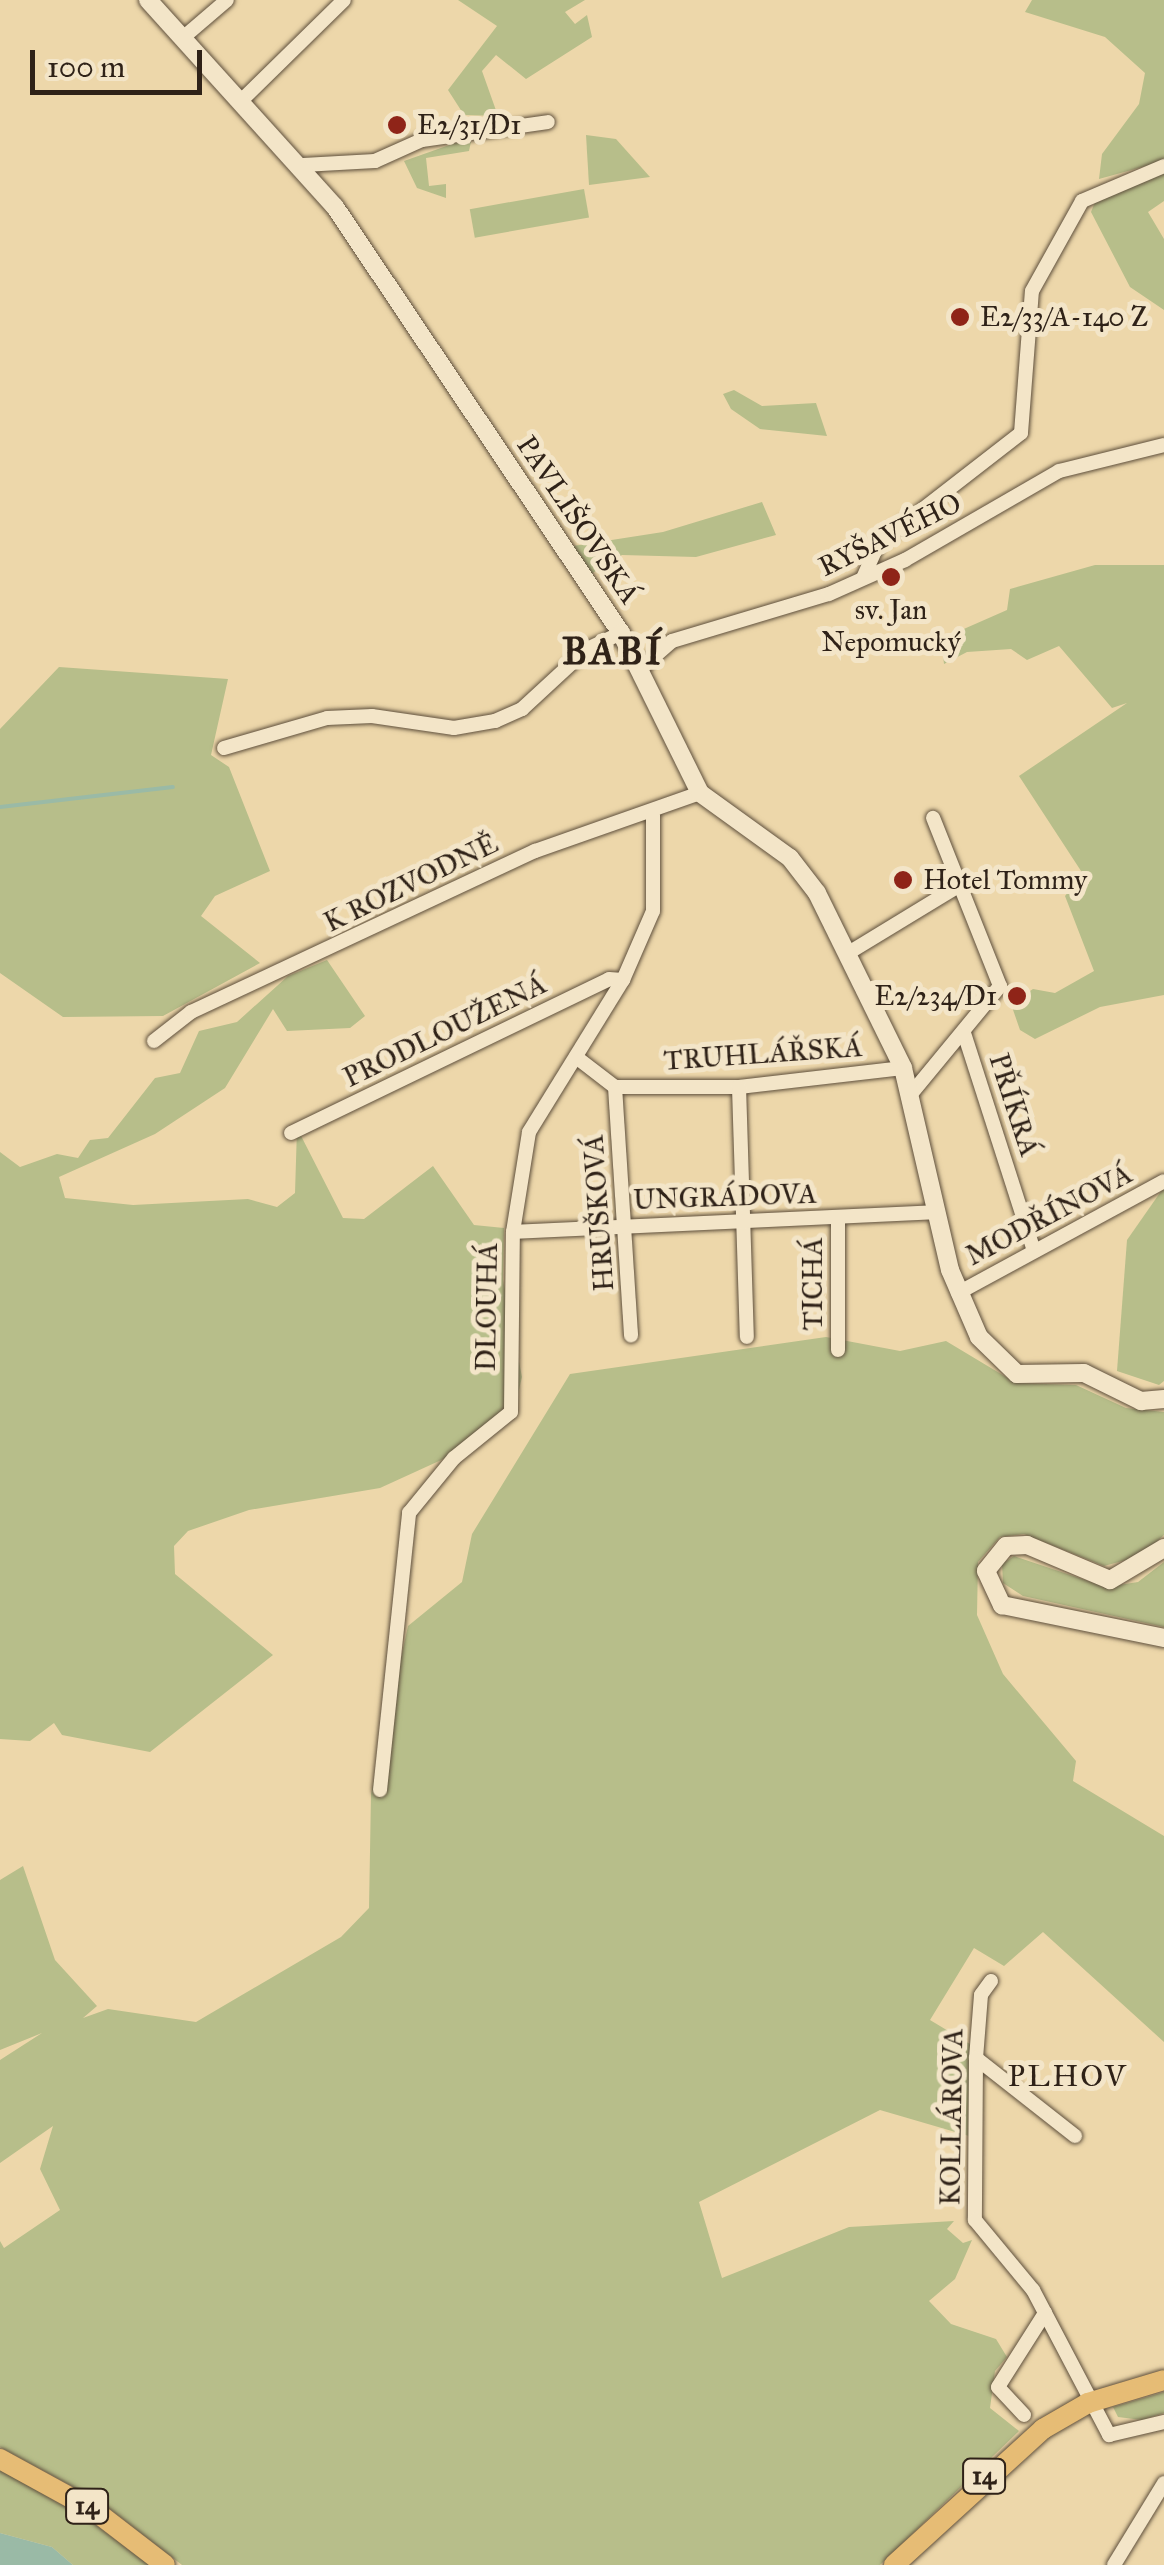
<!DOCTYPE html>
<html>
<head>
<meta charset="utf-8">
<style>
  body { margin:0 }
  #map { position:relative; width:1164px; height:2565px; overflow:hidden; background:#edd7aa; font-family:"IM FELL Great Primer",serif }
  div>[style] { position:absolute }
  .green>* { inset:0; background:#b7be8a; transform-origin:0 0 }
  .water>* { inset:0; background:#9abaa6 }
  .stream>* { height:4px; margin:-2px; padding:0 2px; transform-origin:2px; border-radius:2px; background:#9abaa6 }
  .roads { filter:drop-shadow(0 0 2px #5e4f3c) drop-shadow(0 0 2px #5e4f3c) }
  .minor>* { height:14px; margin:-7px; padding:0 7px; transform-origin:7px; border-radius:7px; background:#f3e5c8 }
  .tertiary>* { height:18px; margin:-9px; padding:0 9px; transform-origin:9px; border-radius:9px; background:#f3e5c8 }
  .primary>* { height:20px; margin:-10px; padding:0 10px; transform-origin:10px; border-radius:10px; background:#e6bc75 }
  .dots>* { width:28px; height:28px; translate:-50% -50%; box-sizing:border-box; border:5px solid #f3e5c8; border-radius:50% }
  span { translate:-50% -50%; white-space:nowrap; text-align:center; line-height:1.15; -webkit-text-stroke:10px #f3e5c8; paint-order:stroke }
  .shield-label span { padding:2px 8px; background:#f3e5c8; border:2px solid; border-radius:8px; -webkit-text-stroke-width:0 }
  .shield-label { font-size:25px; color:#2f2218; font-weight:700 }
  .poi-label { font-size:28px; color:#2f2218 }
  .left { translate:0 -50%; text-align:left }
  .right { translate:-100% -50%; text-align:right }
  .street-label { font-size:28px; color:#2f2218 }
  .neighbourhood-label { font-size:30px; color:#2f2218; letter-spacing:2.5px }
  .district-label { font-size:38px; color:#2f2218; font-weight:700; letter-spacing:2.5px }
  .scale { position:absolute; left:30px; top:50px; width:172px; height:45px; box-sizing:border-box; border:5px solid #2f2218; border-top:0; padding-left:12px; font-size:30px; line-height:35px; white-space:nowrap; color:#2f2218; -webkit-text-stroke:8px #f3e5c8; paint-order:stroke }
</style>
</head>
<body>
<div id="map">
  <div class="green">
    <div style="clip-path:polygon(458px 0,585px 0,565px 12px,575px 24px,587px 15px,592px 37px,526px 79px,496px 55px,482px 71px,498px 116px,464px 115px,448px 90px,497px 26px)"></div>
    <div style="clip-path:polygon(1032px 0,1164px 0,1164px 161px,1099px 179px,1102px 154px,1139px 104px,1145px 73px,1105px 37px,1025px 12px)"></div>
    <div style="clip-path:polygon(586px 135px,616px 139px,650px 177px,589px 185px)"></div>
    <div style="clip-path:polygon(472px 137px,469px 151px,426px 158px,429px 186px,446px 184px,446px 198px,417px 188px,404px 161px)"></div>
    <div style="clip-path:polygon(1164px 170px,1164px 201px,1148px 212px,1164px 239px,1164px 310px,1130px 287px,1091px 212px,1097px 197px)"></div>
    <div style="left:584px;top:189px;width:29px;height:116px;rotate:80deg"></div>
    <div style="clip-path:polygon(734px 390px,762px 406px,816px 403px,827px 436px,760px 429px,731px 409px,723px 394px)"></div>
    <div style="clip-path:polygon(762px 502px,776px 535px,696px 557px,622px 555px,591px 574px,573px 546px,663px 532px)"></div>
    <div style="clip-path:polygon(1095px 565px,1164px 565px,1164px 995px,1100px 1007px,1035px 1039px,1020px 1030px,1011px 1004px,1033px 989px,1055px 993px,1094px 971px,1065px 896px,1083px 874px,1019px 776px,1127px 703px,1112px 708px,1059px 646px,1027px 660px,1011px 649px,967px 652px,944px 664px,941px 639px,1007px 610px,1010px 589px)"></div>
    <div style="clip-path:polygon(59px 667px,228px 679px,211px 755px,229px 767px,270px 871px,215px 896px,201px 916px,260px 963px,163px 1016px,63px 1017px,0 973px,0 729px)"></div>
    <div style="clip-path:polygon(327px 960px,365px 1016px,350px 1028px,287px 1031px,273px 1009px,225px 1088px,155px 1134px,59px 1177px,65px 1198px,133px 1205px,248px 1199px,277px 1207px,295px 1193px,297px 1128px,343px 1218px,364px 1219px,433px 1166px,474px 1225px,504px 1228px,503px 1280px,522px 1377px,515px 1406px,450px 1456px,380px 1488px,249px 1510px,188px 1531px,174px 1546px,175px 1574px,273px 1655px,150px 1752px,62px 1735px,54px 1723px,30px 1741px,0 1739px,0 1152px,20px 1167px,57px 1154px,78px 1158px,90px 1140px,108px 1138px,155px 1078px,180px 1073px,199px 1031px,237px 1022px,288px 976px)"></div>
    <div style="clip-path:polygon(1164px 1187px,1164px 1381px,1159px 1385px,1117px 1371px,1127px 1240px)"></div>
    <div style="clip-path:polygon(826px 1337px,900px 1351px,946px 1341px,1016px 1383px,1076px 1385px,1126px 1408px,1164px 1412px,1164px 1535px,1141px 1556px,1104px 1566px,1024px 1534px,1000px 1537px,978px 1562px,977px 1615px,1003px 1674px,1076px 1761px,1073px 1781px,1164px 1836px,1164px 2042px,1043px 1932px,1004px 1966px,974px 1948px,930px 2020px,970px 2044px,969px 2136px,880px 2110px,699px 2202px,722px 2278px,849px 2227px,954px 2221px,947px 2229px,963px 2243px,972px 2240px,955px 2279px,929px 2301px,951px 2324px,996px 2339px,1007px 2357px,995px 2371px,990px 2408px,1019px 2431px,880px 2565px,182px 2565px,101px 2502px,0 2447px,0 2241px,4px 2248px,60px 2210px,40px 2169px,53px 2126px,0 2163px,0 2060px,42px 2033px,0 2050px,0 1880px,23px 1866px,55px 1960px,97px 2006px,83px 2018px,108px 2009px,196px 2022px,341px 1937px,369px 1908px,371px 1794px,408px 1626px,462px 1582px,472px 1534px,570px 1374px)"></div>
    <div style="clip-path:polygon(1014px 1556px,1106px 1587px,1138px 1582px,1164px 1562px,1164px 1627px,1023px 1596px,1003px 1583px,1002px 1564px)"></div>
    <div style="clip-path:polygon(1164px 2392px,1164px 2413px,1142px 2420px,1118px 2417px,1113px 2407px)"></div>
    <div style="clip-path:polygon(0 2470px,89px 2520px,149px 2565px,73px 2565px,52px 2547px,0 2533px)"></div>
  </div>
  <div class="water">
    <div style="clip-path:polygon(0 2533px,52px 2547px,73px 2565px,0 2565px)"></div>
  </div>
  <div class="stream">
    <div style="left:0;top:807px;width:174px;rotate:-6.6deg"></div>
  </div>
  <div class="roads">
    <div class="minor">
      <div style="left:185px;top:36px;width:55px;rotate:-40.6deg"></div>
      <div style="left:243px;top:99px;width:141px;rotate:-44.4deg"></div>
      <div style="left:303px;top:165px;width:72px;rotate:-3.2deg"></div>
      <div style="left:375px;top:161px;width:51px;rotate:-24.1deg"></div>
      <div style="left:422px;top:140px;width:127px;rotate:-8.1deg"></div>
      <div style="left:863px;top:578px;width:37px;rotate:-66deg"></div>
      <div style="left:878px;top:544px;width:181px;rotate:-37.8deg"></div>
      <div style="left:1021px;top:433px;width:142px;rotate:-85.6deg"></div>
      <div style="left:1032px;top:291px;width:103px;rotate:-60.9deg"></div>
      <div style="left:1082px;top:201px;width:89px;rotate:-23.1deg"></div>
      <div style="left:639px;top:670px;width:44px;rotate:-41.3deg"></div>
      <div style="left:672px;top:641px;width:164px;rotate:-16.7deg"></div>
      <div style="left:829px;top:594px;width:83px;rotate:-24.1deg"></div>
      <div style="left:905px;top:560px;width:178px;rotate:-30deg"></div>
      <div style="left:1059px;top:471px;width:108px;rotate:-13.9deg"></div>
      <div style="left:224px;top:748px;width:107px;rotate:-16.2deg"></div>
      <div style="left:327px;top:718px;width:45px;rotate:-2.5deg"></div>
      <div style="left:372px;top:716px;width:83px;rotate:8.3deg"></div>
      <div style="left:454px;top:728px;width:42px;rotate:-9.7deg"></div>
      <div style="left:495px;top:721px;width:30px;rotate:-24deg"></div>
      <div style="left:522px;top:709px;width:88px;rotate:-42.7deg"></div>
      <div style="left:587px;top:649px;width:38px;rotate:-25deg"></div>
      <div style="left:850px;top:952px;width:129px;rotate:-31.3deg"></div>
      <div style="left:964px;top:1033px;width:229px;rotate:72.2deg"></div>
      <div style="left:154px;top:1041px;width:47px;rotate:-38.1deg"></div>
      <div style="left:191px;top:1012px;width:380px;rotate:-25.1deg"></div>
      <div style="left:535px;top:851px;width:175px;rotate:-19.4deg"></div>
      <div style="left:576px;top:1057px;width:49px;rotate:37.6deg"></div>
      <div style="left:615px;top:1087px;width:124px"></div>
      <div style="left:739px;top:1087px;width:165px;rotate:-6.6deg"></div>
      <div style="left:615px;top:1087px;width:249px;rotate:86.3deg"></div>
      <div style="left:739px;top:1087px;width:250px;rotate:88.2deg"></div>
      <div style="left:911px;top:1094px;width:140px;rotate:-50.5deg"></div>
      <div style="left:1000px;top:986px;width:181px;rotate:-111.7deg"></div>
      <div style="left:291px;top:1133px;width:353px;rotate:-25.8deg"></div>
      <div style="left:609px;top:979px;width:14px;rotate:4deg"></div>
      <div style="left:838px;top:1218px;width:132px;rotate:90deg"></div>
      <div style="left:513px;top:1232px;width:425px;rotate:-2.7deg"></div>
      <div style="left:958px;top:1293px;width:234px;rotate:-28.5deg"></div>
      <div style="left:380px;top:1790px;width:279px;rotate:-84deg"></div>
      <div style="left:409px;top:1513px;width:71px;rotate:-50.7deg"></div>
      <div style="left:454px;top:1458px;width:73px;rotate:-38.9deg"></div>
      <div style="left:511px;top:1412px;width:180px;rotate:-89.4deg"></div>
      <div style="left:513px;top:1232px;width:101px;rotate:-80.9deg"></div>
      <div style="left:529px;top:1132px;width:179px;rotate:-58.3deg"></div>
      <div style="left:623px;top:980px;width:75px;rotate:-66.5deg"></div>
      <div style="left:653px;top:911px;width:96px;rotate:-90deg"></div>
      <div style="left:991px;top:1981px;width:17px;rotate:126deg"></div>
      <div style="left:981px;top:1995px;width:63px;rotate:94.5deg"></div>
      <div style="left:976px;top:2058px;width:162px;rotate:90.4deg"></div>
      <div style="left:975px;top:2220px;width:91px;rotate:50.4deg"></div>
      <div style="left:1033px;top:2290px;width:164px;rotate:62.3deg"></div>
      <div style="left:1109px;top:2435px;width:57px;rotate:-13.3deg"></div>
      <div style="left:976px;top:2058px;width:126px;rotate:38.2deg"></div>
      <div style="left:1024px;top:2415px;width:38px;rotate:-133deg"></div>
      <div style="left:998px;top:2387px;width:88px;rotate:-57.6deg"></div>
      <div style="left:1114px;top:2565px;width:96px;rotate:-58.6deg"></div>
    </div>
    <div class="tertiary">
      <div style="left:148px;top:0;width:279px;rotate:47.9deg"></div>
      <div style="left:335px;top:207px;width:513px;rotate:56.12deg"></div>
      <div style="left:621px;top:633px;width:178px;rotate:63.7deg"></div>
      <div style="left:700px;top:793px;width:111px;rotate:35.8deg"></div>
      <div style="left:790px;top:858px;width:44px;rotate:52.4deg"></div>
      <div style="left:817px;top:893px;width:195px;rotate:63.8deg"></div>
      <div style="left:903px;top:1068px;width:207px;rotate:76.9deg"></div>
      <div style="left:950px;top:1270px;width:73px;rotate:66.6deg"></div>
      <div style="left:979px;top:1337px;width:53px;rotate:44.2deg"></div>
      <div style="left:1017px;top:1374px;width:67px;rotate:-0.9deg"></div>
      <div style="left:1084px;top:1373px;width:64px;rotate:26.2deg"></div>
      <div style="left:1141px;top:1401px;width:23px;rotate:-5deg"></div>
      <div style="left:1164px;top:1548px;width:63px;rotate:149.3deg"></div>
      <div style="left:1110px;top:1580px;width:90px;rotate:-157.1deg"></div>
      <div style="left:1027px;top:1545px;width:21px;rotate:177deg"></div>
      <div style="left:1006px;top:1546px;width:32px;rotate:129deg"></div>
      <div style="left:986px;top:1571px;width:38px;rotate:65deg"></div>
      <div style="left:1002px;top:1605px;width:165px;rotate:11.5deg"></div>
    </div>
    <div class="primary">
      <div style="left:0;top:2459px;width:108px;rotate:28.7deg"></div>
      <div style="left:95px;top:2511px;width:88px;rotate:37.6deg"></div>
      <div style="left:894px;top:2565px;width:202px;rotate:-42.4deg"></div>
      <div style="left:1043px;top:2429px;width:52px;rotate:-30deg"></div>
      <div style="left:1088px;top:2403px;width:79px;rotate:-16.8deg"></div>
    </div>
  </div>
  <div class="dots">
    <div style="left:397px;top:125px;background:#8f2418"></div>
    <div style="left:960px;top:317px;background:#8f2418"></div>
    <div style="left:891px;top:577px;background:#8f2418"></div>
    <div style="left:903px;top:880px;background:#8f2418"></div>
    <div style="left:1017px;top:996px;background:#8f2418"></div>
  </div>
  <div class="shield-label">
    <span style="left:984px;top:2476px">14</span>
    <span style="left:87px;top:2506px">14</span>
  </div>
  <div class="poi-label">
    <span class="left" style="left:417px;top:125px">E2/31/D1</span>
    <span class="left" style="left:980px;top:317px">E2/33/A-140 Z</span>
    <span style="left:891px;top:626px">sv. Jan<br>Nepomucký</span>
    <span class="left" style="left:923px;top:880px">Hotel Tommy</span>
    <span class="right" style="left:997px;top:996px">E2/234/D1</span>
  </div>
  <div class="street-label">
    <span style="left:578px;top:520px;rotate:56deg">PAVLIŠOVSKÁ</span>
    <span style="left:890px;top:535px;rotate:-26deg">RYŠAVÉHO</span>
    <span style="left:411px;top:883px;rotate:-26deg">K ROZVODNĚ</span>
    <span style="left:445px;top:1031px;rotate:-26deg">PRODLOUŽENÁ</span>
    <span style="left:763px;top:1054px;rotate:-4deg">TRUHLÁŘSKÁ</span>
    <span style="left:1014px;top:1105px;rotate:72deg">PŘÍKRÁ</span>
    <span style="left:725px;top:1197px;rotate:-2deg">UNGRÁDOVA</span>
    <span style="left:599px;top:1213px;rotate:-94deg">HRUŠKOVÁ</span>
    <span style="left:1049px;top:1215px;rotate:-28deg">MODŘÍNOVÁ</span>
    <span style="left:813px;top:1284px;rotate:-90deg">TICHÁ</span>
    <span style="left:487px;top:1307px;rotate:-89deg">DLOUHÁ</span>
    <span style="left:952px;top:2117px;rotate:-89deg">KOLLÁROVA</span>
  </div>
  <div class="neighbourhood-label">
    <span style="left:1068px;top:2076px">PLHOV</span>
  </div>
  <div class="district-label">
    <span style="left:613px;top:652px">BABÍ</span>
  </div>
  <div class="scale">100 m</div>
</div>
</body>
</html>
